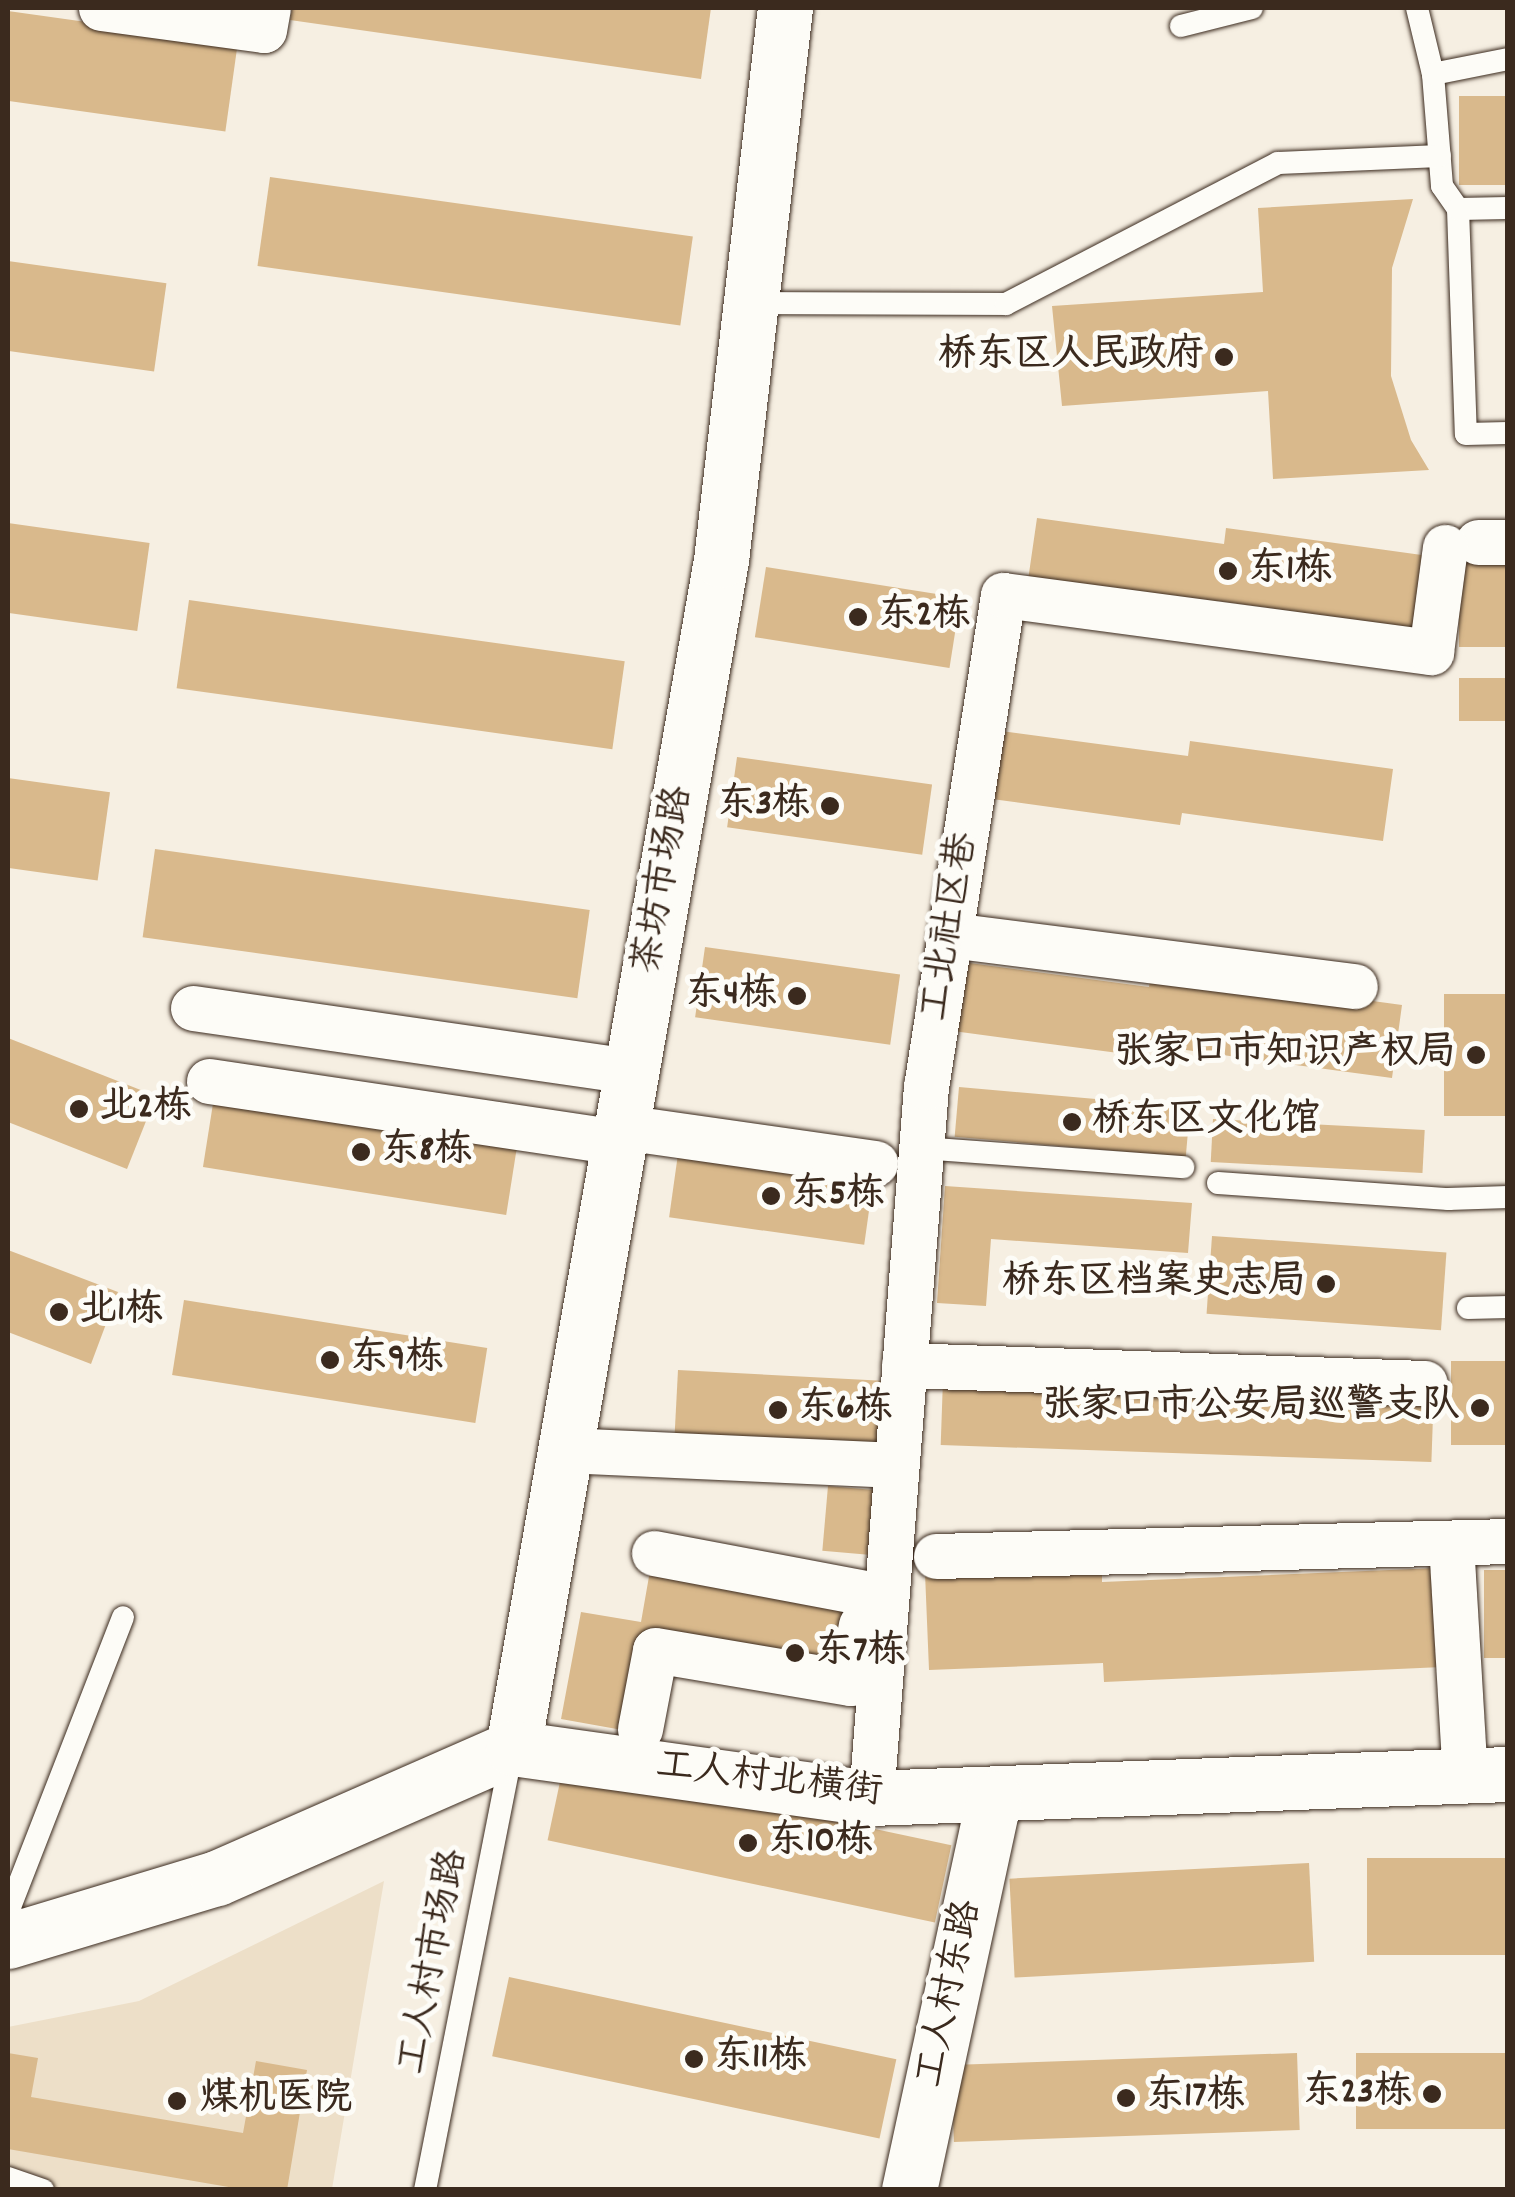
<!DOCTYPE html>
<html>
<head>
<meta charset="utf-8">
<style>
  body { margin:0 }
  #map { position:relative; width:1515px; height:2197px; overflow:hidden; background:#f6efe2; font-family:Dekko,"LXGW WenKai TC",sans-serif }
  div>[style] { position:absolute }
  .built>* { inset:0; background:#eddfc8 }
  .building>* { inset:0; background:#d9b98c; transform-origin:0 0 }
  .roads { filter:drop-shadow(0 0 2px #3b2a1e) drop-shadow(0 0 2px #3b2a1e) }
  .lane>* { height:22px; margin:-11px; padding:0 11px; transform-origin:11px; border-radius:11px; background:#fdfcf7 }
  .street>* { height:45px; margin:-22.5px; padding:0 22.5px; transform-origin:22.5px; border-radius:22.5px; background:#fdfcf7 }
  .secondary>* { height:55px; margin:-27.5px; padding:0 27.5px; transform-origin:27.5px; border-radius:27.5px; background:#fdfcf7 }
  .dots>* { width:28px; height:28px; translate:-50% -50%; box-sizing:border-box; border:5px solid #fdfcf7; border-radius:50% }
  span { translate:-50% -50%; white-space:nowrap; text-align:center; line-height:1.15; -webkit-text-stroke:10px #fdfcf7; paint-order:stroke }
  .poi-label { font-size:38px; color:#3b2a1e; font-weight:700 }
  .right { translate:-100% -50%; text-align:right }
  .left { translate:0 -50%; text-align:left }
  .street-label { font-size:38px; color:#3b2a1e }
  .frame { position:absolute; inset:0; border:10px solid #3b2a1e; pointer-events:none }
</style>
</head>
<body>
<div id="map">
  <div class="built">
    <div style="clip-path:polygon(384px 1881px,332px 2189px,8px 2190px,8px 2027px,139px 2001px)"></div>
  </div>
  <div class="building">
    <div style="clip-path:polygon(292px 8px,711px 8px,701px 79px,290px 20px)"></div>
    <div style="left:8px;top:11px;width:232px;height:89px;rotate:8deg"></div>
    <div style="left:1508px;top:96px;width:89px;height:49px;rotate:90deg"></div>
    <div style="left:270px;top:177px;width:427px;height:90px;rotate:8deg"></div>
    <div style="clip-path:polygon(1413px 199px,1392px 268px,1391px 376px,1411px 440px,1429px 470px,1273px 479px,1268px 391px,1062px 406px,1052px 306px,1263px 292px,1258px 208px)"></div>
    <div style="left:8px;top:261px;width:160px;height:89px;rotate:8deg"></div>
    <div style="clip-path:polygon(1037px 518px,1224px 544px,1226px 528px,1429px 556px,1419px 629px,1218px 601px,1216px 613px,1027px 587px)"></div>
    <div style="left:8px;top:523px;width:143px;height:89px;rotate:8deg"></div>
    <div style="left:1508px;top:558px;width:89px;height:49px;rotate:90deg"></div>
    <div style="left:766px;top:567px;width:197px;height:71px;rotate:9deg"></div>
    <div style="left:189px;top:600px;width:440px;height:89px;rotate:8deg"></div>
    <div style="left:1508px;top:678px;width:43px;height:49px;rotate:90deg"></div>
    <div style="clip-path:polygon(1001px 731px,1188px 756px,1190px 741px,1393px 769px,1383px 841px,1182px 813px,1180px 825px,992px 799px)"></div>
    <div style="left:737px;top:757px;width:197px;height:71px;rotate:8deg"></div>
    <div style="left:8px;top:778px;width:103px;height:89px;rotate:8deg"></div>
    <div style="left:155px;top:849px;width:439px;height:89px;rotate:8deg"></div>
    <div style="left:705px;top:947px;width:197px;height:71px;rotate:8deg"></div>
    <div style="clip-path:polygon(962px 962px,1149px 987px,1151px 971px,1402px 1005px,1392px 1078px,1142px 1044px,1141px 1056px,953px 1031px)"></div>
    <div style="left:1444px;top:994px;width:64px;height:122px"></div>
    <div style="clip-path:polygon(8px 1038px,156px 1096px,127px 1169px,8px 1122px)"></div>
    <div style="left:959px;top:1087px;width:232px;height:50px;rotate:5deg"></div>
    <div style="left:215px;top:1091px;width:307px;height:77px;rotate:9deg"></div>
    <div style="left:1213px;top:1119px;width:212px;height:43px;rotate:3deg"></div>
    <div style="left:679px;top:1147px;width:197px;height:71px;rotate:8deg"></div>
    <div style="clip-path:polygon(945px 1186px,1192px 1203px,1188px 1253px,991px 1239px,986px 1306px,937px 1303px)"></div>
    <div style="left:1212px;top:1236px;width:235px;height:78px;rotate:4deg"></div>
    <div style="clip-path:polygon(8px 1250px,118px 1292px,91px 1364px,8px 1332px)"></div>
    <div style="left:184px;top:1300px;width:307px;height:76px;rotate:9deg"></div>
    <div style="left:1508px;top:1361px;width:84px;height:57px;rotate:90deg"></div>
    <div style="left:678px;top:1370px;width:204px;height:71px;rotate:3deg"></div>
    <div style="left:943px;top:1379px;width:491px;height:66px;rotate:2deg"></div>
    <div style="left:828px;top:1486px;width:52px;height:65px;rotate:5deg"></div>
    <div style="clip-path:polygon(651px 1565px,855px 1601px,843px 1671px,645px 1635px,628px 1731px,561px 1719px,581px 1612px,641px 1622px)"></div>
    <div style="clip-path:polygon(1102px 1565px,1102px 1582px,1437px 1568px,1442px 1667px,1104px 1682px,1103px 1663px,929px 1670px,925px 1573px)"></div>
    <div style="left:1484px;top:1570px;width:24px;height:88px"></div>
    <div style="left:564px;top:1763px;width:396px;height:79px;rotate:12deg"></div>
    <div style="left:1508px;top:1858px;width:97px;height:141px;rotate:90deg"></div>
    <div style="left:1309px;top:1863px;width:99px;height:300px;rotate:87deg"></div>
    <div style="left:509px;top:1977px;width:396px;height:81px;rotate:12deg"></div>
    <div style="clip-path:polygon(8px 2053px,38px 2058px,31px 2097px,243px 2133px,256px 2061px,307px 2070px,287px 2190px,246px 2190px,8px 2149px)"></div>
    <div style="left:1297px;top:2053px;width:77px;height:346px;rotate:88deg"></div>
    <div style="left:1508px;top:2053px;width:76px;height:152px;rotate:90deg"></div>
  </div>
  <div class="roads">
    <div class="lane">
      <div style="left:1417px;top:8px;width:68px;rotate:76.4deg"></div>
      <div style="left:1433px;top:74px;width:112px;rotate:85.4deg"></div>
      <div style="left:1442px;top:186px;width:28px;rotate:55deg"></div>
      <div style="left:1458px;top:209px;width:225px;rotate:88deg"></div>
      <div style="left:1466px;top:434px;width:42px;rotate:-1.4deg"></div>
      <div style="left:1181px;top:26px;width:73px;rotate:-14.2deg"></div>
      <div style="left:1433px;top:74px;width:76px;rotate:-11.3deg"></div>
      <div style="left:1458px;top:209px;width:50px;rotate:-1.1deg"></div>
      <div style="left:751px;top:303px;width:255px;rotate:0.2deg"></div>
      <div style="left:1006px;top:304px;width:306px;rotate:-27.4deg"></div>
      <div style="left:1278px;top:163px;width:162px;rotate:-2.5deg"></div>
      <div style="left:922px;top:1148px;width:262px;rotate:4.2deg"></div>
      <div style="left:1218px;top:1183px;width:231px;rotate:4deg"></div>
      <div style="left:1448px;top:1199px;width:60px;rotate:-1.9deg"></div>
      <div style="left:1468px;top:1308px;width:40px;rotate:-1.4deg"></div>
      <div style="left:16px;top:1939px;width:33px;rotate:-101deg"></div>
      <div style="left:10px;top:1907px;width:311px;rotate:-68.7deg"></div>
      <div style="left:8px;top:2178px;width:37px;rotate:19deg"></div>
      <div style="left:425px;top:2190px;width:448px;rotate:-78.8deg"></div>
    </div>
    <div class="street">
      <div style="left:101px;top:8px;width:164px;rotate:7.7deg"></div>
      <div style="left:264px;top:30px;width:22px;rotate:-80deg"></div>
      <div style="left:1478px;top:542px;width:30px"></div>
      <div style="left:950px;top:935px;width:408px;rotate:7.2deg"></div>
      <div style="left:193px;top:1008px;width:443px;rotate:8.2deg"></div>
      <div style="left:209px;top:1081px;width:415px;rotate:8.5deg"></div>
      <div style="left:622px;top:1127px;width:256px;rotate:8.1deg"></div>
      <div style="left:904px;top:1365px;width:521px;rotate:1.98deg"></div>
      <div style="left:565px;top:1450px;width:331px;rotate:2.6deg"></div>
      <div style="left:1451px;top:1543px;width:233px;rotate:86.6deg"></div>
      <div style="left:654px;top:1553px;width:236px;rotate:10.7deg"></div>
      <div style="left:936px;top:1556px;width:572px;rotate:-1.5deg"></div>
      <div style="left:640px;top:1729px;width:80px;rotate:-79.2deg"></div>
      <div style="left:655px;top:1650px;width:198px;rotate:9.6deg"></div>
      <div style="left:850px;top:1683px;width:59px;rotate:-79.3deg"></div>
      <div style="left:871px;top:1798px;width:713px;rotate:-85.58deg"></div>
      <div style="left:926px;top:1087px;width:498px;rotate:-81.1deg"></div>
      <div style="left:1003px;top:595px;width:432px;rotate:7.6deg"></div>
      <div style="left:1431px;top:652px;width:106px;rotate:-82.4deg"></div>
    </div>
    <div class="secondary">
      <div style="left:513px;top:1748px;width:1206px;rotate:-80.07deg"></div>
      <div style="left:721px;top:560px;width:556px;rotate:-83.39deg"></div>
      <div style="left:8px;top:1941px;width:218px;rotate:-16.8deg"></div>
      <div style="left:217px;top:1878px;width:323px;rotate:-23.7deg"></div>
      <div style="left:513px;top:1748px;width:361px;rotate:8deg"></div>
      <div style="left:871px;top:1798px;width:637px;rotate:-2.16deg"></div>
      <div style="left:909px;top:2190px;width:401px;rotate:-77.8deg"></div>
    </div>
  </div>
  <div class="dots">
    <div style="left:1224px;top:357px;background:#3b2a1e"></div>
    <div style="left:1228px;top:571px;background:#3b2a1e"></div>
    <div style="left:858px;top:617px;background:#3b2a1e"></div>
    <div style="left:830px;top:806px;background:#3b2a1e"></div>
    <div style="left:797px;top:996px;background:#3b2a1e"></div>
    <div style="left:1476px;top:1055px;background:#3b2a1e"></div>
    <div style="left:79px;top:1109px;background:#3b2a1e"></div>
    <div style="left:1072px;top:1122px;background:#3b2a1e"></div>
    <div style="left:361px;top:1152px;background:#3b2a1e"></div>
    <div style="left:771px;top:1196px;background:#3b2a1e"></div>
    <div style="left:1326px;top:1284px;background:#3b2a1e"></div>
    <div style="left:59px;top:1312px;background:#3b2a1e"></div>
    <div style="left:330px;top:1360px;background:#3b2a1e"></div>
    <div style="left:1480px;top:1408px;background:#3b2a1e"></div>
    <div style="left:778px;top:1410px;background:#3b2a1e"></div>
    <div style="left:795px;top:1653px;background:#3b2a1e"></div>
    <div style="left:748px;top:1843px;background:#3b2a1e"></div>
    <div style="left:694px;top:2059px;background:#3b2a1e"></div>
    <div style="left:1432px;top:2094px;background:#3b2a1e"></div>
    <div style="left:1126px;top:2098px;background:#3b2a1e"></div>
    <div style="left:177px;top:2101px;background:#3b2a1e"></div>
  </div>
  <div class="poi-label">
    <span class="right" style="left:1204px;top:357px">桥东区人民政府</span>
    <span class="left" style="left:1248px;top:571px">东1栋</span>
    <span class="left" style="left:878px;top:617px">东2栋</span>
    <span class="right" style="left:810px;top:806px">东3栋</span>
    <span class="right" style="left:777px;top:996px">东4栋</span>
    <span class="right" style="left:1456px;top:1055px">张家口市知识产权局</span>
    <span class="left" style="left:99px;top:1109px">北2栋</span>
    <span class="left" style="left:1092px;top:1122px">桥东区文化馆</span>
    <span class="left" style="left:381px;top:1152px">东8栋</span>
    <span class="left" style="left:791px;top:1196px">东5栋</span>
    <span class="right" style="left:1306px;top:1284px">桥东区档案史志局</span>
    <span class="left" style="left:79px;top:1312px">北1栋</span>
    <span class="left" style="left:350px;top:1360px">东9栋</span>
    <span class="right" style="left:1460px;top:1408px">张家口市公安局巡警支队</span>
    <span class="left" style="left:798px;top:1410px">东6栋</span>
    <span class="left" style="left:815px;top:1653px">东7栋</span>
    <span class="left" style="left:768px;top:1843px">东10栋</span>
    <span class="left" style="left:714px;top:2059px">东11栋</span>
    <span class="right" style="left:1412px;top:2094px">东23栋</span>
    <span class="left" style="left:1146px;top:2098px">东17栋</span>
    <span class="left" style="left:200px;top:2101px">煤机医院</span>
  </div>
  <div class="street-label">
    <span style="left:665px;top:880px;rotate:-80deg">茶坊市场路</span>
    <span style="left:951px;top:927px;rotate:-81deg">工北社区巷</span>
    <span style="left:769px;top:1781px;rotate:7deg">工人村北横街</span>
    <span style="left:435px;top:1962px;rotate:-79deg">工人村市场路</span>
    <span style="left:951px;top:1994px;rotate:-78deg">工人村东路</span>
  </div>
  <div class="frame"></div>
</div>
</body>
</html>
